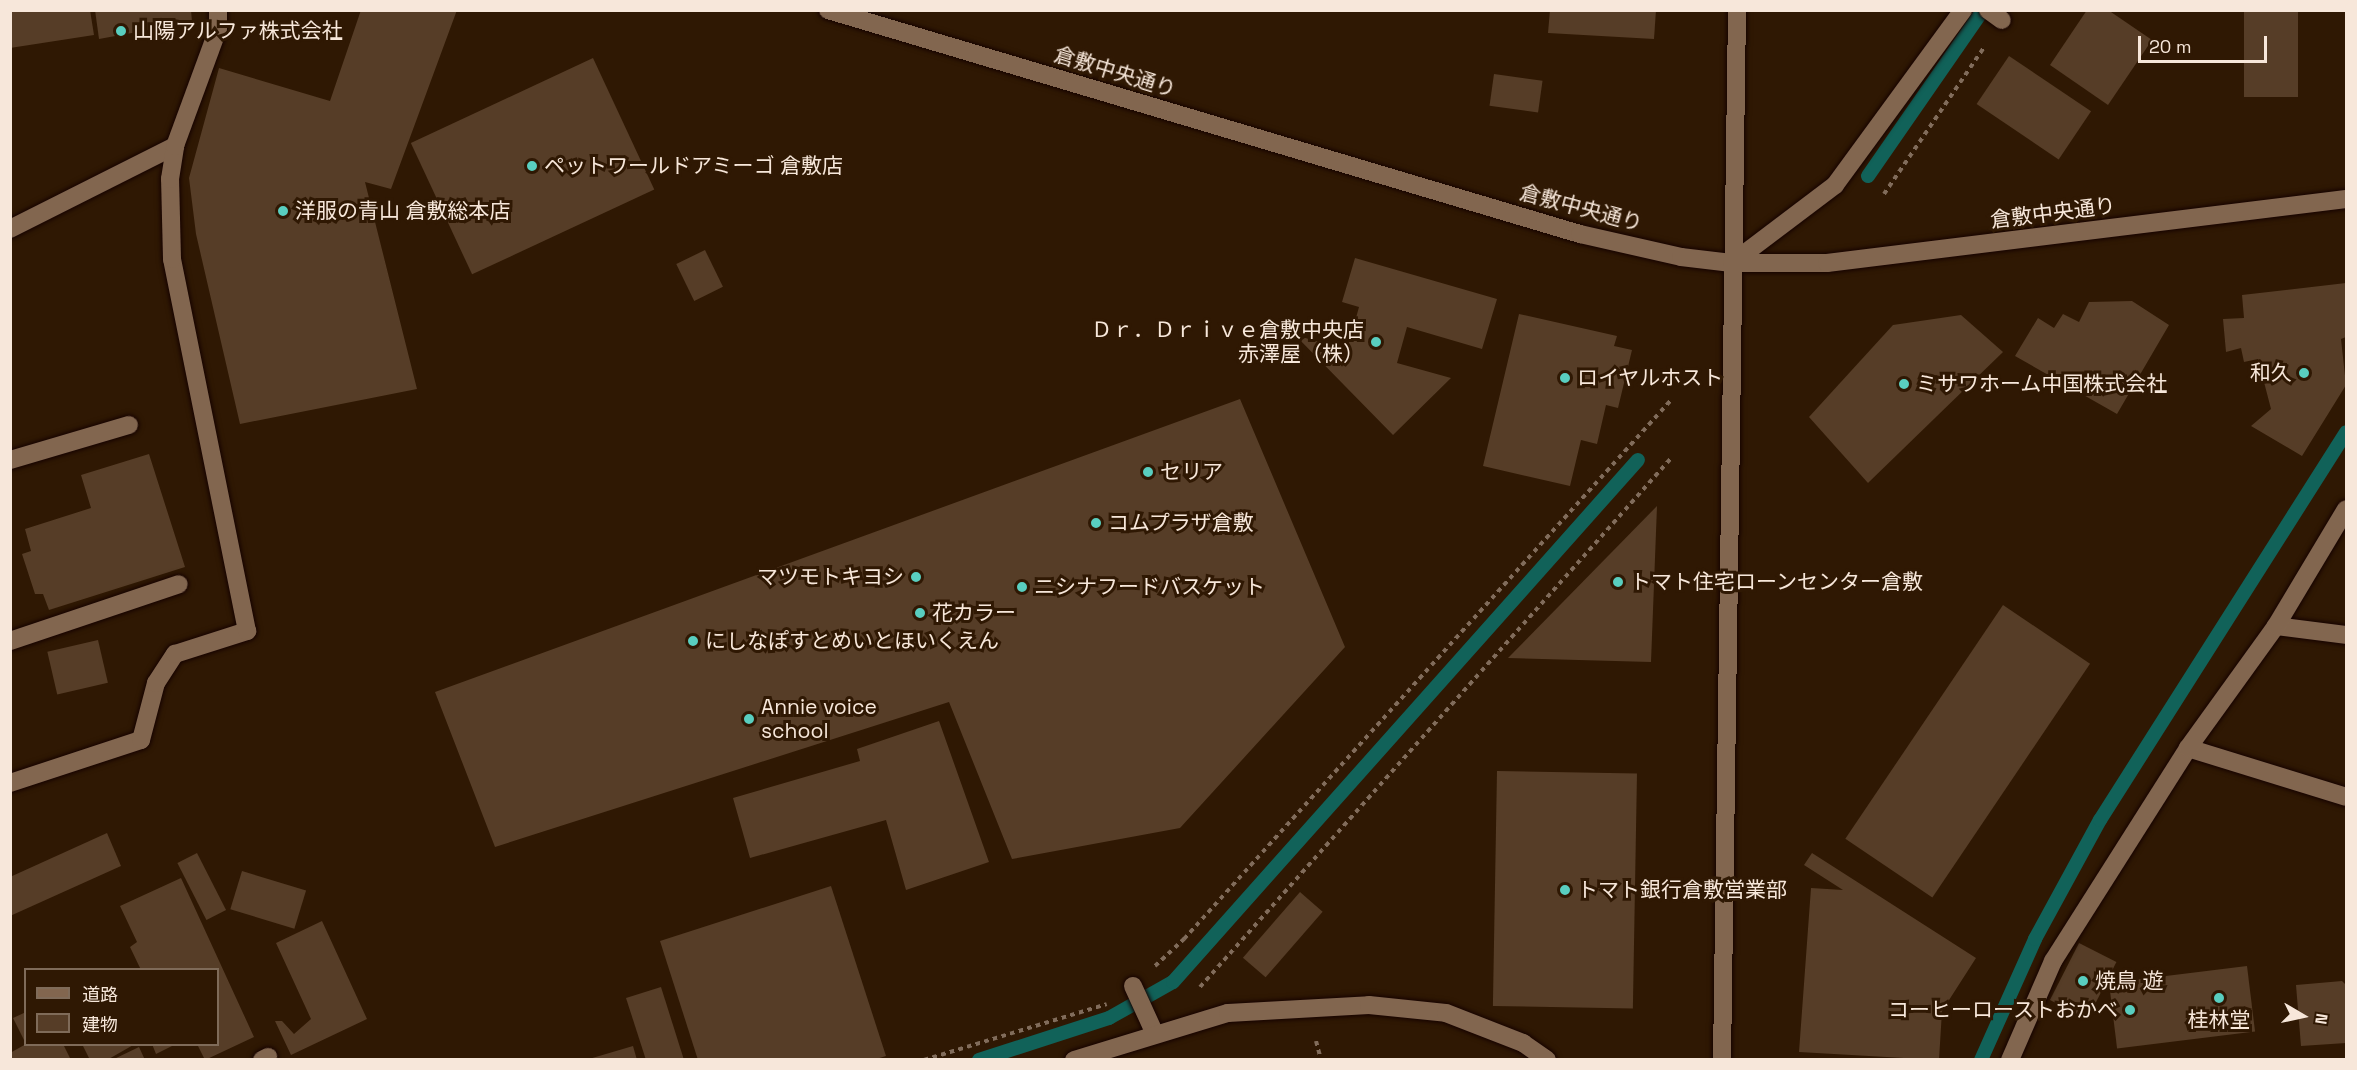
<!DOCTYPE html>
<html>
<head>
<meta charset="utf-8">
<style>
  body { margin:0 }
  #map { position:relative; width:2357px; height:1070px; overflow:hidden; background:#2f1803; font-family:"Space Grotesk","Noto Sans JP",sans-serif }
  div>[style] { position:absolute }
  .stream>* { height:14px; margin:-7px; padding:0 7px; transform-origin:7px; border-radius:7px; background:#116259 }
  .building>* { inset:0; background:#563d27; transform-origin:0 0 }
  .path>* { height:4px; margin-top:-2px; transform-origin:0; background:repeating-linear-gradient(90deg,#816c5b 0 4.5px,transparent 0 9px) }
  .roads { filter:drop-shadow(0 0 2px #160300) drop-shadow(0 0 2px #160300) }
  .minor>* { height:18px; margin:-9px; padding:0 9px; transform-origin:9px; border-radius:9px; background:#82664f }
  .tertiary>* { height:18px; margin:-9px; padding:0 9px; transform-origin:9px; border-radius:9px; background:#82664f }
  .dots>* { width:16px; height:16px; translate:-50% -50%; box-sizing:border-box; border:3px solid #2f1803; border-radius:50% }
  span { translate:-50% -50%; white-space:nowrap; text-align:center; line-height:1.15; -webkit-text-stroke:6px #2f1803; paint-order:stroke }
  .poi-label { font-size:21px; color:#f7e7da }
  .left { translate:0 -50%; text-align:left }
  .right { translate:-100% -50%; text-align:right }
  .street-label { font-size:21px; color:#f7e7da }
  .frame { position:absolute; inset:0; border:12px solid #f7e7da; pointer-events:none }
  .legend { position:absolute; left:24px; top:968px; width:195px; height:78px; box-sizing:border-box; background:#2f1803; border:2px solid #7f6b59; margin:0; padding:8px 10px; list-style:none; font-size:18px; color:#f7e7da }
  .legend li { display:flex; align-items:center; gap:12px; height:30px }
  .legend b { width:30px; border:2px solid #7f6b59 }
  .north { position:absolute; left:2273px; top:986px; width:60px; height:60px; -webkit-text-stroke:4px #2f1803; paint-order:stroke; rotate:99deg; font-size:16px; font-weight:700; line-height:24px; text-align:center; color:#f7e7da }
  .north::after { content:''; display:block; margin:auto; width:21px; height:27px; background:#f7e7da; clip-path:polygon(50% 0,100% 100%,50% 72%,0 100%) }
  .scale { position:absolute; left:2138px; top:36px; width:129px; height:27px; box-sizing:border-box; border:3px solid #f7e7da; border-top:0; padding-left:8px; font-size:18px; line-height:21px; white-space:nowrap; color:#f7e7da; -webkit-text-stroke:4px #2f1803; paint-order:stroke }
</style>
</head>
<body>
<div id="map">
  <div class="stream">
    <div style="left:1868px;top:176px;width:202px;rotate:-55.3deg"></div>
    <div style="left:979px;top:1060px;width:137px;rotate:-17.9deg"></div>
    <div style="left:1109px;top:1018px;width:73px;rotate:-29.4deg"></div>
    <div style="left:1173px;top:982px;width:699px;rotate:-48.31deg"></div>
    <div style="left:1981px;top:1060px;width:133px;rotate:-65.9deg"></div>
    <div style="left:2035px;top:939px;width:136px;rotate:-61.4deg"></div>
    <div style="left:2100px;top:820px;width:459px;rotate:-57.6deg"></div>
  </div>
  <div class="building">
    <div style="clip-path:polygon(10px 10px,90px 10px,94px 35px,10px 48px)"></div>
    <div style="clip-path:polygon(95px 10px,191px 10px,192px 22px,99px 39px)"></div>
    <div style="clip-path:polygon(361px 10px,457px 10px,391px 189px,365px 182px,417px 389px,240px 424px,196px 234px,189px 178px,219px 68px,330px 101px)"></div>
    <div style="clip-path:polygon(1550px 10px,1656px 10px,1654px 39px,1548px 33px)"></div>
    <div style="clip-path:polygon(2087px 10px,2108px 10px,2152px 40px,2108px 105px,2050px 65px)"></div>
    <div style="left:2244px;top:10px;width:54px;height:87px"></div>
    <div style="left:2009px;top:56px;width:99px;height:58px;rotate:34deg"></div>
    <div style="left:593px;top:58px;width:145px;height:201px;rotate:65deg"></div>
    <div style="left:1494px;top:74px;width:49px;height:32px;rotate:8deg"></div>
    <div style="left:705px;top:250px;width:41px;height:32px;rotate:64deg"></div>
    <div style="clip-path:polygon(1355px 258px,1497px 299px,1482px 349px,1407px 327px,1397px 363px,1451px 378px,1393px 435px,1295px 335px,1347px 350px,1359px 307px,1342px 302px)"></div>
    <div style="clip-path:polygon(2346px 283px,2346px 337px,2341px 339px,2346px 385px,2302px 456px,2251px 426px,2271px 409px,2258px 359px,2244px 362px,2241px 348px,2226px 352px,2223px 319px,2244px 318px,2242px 295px)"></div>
    <div style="clip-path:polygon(2132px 301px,2169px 325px,2117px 414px,2015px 356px,2038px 318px,2054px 328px,2063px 314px,2079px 322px,2089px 302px)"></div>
    <div style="clip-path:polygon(1519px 314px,1617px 336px,1614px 346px,1632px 350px,1618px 408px,1606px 405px,1597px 444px,1581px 440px,1570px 486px,1483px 466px)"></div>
    <div style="clip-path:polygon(1961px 315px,2003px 352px,1868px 483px,1809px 417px,1893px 325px)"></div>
    <div style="clip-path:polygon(1240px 399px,1345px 647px,1180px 828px,1012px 859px,949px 702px,495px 847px,435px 692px)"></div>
    <div style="clip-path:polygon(149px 454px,185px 567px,49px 610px,43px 594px,35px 594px,22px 554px,31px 551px,25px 529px,91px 508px,81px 475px)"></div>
    <div style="clip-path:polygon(1657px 506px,1651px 662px,1508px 658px)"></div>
    <div style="left:2003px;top:605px;width:105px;height:282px;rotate:34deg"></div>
    <div style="left:98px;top:640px;width:44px;height:52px;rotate:77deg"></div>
    <div style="clip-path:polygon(939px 721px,989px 862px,906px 890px,886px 820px,750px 858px,733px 798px,860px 761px,857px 749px)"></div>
    <div style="left:1497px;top:771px;width:140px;height:235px;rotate:1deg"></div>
    <div style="clip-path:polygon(107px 833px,121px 866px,10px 916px,10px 877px)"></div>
    <div style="left:197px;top:853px;width:64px;height:22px;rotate:63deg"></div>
    <div style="clip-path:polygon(1812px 853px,1976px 958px,1942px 1011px,1939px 1060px,1799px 1052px,1811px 888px,1843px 890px,1804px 865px)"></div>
    <div style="left:242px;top:871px;width:67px;height:40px;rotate:17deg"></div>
    <div style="clip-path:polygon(181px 878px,254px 1037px,205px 1060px,197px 1044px,218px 1044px,218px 970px,141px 970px,130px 947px,137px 942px,120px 906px)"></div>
    <div style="clip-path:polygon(831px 886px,886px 1056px,873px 1060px,698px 1060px,660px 941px)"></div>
    <div style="left:1300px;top:892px;width:30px;height:87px;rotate:41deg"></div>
    <div style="clip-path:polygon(322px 921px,367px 1019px,291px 1055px,275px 1021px,282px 1021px,294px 1034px,311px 1019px,276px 943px)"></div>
    <div style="left:2079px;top:943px;width:42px;height:64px;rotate:27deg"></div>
    <div style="left:2247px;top:966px;width:66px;height:139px;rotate:83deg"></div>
    <div style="clip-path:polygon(2342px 981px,2346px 985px,2346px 1043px,2301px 1046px,2296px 985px)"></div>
    <div style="clip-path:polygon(661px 987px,684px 1060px,646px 1060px,626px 998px)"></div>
    <div style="clip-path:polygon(26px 1012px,26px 1044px,13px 1018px)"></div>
    <div style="clip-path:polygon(26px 1044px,63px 1044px,71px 1060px,10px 1060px,10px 1053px)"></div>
    <div style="clip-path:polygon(82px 1044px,135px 1044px,107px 1060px,90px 1060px)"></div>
    <div style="clip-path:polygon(152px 1044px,176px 1044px,156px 1054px)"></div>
    <div style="clip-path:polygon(633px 1046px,637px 1060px,589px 1060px,589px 1059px)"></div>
    <div style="clip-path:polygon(139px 1047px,145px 1060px,112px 1060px)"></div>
  </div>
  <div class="path">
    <div style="left:1884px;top:194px;width:179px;rotate:-55.7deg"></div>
    <div style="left:1155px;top:966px;width:40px;rotate:-43deg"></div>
    <div style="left:1184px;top:939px;width:728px;rotate:-47.9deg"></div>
    <div style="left:1200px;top:987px;width:710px;rotate:-48.31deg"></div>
    <div style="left:1316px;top:1041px;width:20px;rotate:75deg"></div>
    <div style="left:924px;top:1060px;width:191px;rotate:-17deg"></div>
  </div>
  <div class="roads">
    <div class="minor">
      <div style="left:1988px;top:10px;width:17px;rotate:36deg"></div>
      <div style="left:10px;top:229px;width:185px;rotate:-26.7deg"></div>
      <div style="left:1732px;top:263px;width:129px;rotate:-37.1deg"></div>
      <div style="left:1835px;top:185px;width:217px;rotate:-53.8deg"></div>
      <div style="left:10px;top:460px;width:124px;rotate:-16.4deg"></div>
      <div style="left:2276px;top:626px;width:71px;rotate:7.3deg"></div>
      <div style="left:10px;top:641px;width:178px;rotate:-18.6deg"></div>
      <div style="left:2188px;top:748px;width:165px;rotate:17.2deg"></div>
      <div style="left:10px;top:783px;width:138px;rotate:-18.2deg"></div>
      <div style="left:141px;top:740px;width:59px;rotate:-75.3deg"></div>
      <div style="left:156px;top:683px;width:35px;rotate:-57deg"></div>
      <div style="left:175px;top:654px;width:76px;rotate:-17.7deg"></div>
      <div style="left:247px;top:631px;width:379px;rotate:-101.4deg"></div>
      <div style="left:172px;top:259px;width:80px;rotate:-91.4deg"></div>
      <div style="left:170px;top:179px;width:33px;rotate:-81deg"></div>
      <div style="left:175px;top:146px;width:125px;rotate:-69.8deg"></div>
      <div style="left:218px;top:29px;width:19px;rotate:-90deg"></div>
      <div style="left:1133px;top:986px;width:53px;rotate:65.4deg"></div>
      <div style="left:262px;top:1060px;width:7px;rotate:-27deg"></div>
      <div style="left:2010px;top:1060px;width:108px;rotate:-66.5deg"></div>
      <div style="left:2053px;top:961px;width:252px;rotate:-57.6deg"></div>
      <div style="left:2188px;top:748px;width:150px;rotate:-54.2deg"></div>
      <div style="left:2276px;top:626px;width:136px;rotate:-59.1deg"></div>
    </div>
    <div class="tertiary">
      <div style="left:828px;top:10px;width:785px;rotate:16.59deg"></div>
      <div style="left:1580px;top:234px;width:104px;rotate:12.8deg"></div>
      <div style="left:1681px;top:257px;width:51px;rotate:6.7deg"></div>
      <div style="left:1732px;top:263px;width:95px"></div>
      <div style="left:1827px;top:263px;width:523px;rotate:-7.03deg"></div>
      <div style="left:1074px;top:1060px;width:161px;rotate:-17deg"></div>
      <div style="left:1228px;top:1013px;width:141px;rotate:-3.2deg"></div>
      <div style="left:1369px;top:1005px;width:77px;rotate:5.9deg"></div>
      <div style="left:1446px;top:1013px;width:83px;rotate:21.3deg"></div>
      <div style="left:1523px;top:1043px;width:29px;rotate:35deg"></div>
      <div style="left:1722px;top:1060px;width:1050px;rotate:-89.18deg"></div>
    </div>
  </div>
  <div class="dots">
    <div style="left:121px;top:31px;background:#59cebf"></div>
    <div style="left:532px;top:166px;background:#59cebf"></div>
    <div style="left:283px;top:211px;background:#59cebf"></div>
    <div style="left:1376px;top:342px;background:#59cebf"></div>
    <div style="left:2304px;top:373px;background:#59cebf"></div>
    <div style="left:1565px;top:378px;background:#59cebf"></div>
    <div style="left:1904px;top:384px;background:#59cebf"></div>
    <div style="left:1148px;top:472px;background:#59cebf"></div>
    <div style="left:1096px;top:523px;background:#59cebf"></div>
    <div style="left:916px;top:577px;background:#59cebf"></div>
    <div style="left:1618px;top:582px;background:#59cebf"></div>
    <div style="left:1022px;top:587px;background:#59cebf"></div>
    <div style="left:920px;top:613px;background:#59cebf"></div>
    <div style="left:693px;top:641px;background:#59cebf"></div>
    <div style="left:749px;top:719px;background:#59cebf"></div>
    <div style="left:1565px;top:890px;background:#59cebf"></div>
    <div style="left:2083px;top:981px;background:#59cebf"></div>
    <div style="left:2219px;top:998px;background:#59cebf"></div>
    <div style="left:2130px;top:1010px;background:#59cebf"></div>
  </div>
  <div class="poi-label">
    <span class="left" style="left:133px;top:31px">山陽アルファ株式会社</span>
    <span class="left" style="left:544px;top:166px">ペットワールドアミーゴ 倉敷店</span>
    <span class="left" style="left:295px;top:211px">洋服の青山 倉敷総本店</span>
    <span class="right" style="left:1364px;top:342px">Ｄｒ．Ｄｒｉｖｅ倉敷中央店<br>赤澤屋（株）</span>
    <span class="right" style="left:2292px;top:373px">和久</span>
    <span class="left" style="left:1577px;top:378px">ロイヤルホスト</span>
    <span class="left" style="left:1916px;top:384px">ミサワホーム中国株式会社</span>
    <span class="left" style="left:1160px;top:472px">セリア</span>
    <span class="left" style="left:1108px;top:523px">コムプラザ倉敷</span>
    <span class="right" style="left:904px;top:577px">マツモトキヨシ</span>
    <span class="left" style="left:1630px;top:582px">トマト住宅ローンセンター倉敷</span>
    <span class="left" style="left:1034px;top:587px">ニシナフードバスケット</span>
    <span class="left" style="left:932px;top:613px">花カラー</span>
    <span class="left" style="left:705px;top:641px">にしなぽすとめいとほいくえん</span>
    <span class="left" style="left:761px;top:719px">Annie voice<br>school</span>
    <span class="left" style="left:1577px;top:890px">トマト銀行倉敷営業部</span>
    <span class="left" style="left:2095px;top:981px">焼鳥 遊</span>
    <span class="right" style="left:2118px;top:1010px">コーヒーローストおかべ</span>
    <span style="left:2219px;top:1020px">桂林堂</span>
  </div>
  <div class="street-label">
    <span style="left:1115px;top:72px;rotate:17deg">倉敷中央通り</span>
    <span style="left:1581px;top:208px;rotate:15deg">倉敷中央通り</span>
    <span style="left:2053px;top:213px;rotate:-7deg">倉敷中央通り</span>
  </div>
  <div class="frame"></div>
  <ul class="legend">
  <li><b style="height:8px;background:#82664f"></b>道路</li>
  <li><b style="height:16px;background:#563d27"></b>建物</li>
  </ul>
  <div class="north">N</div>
  <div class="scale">20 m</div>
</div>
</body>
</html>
